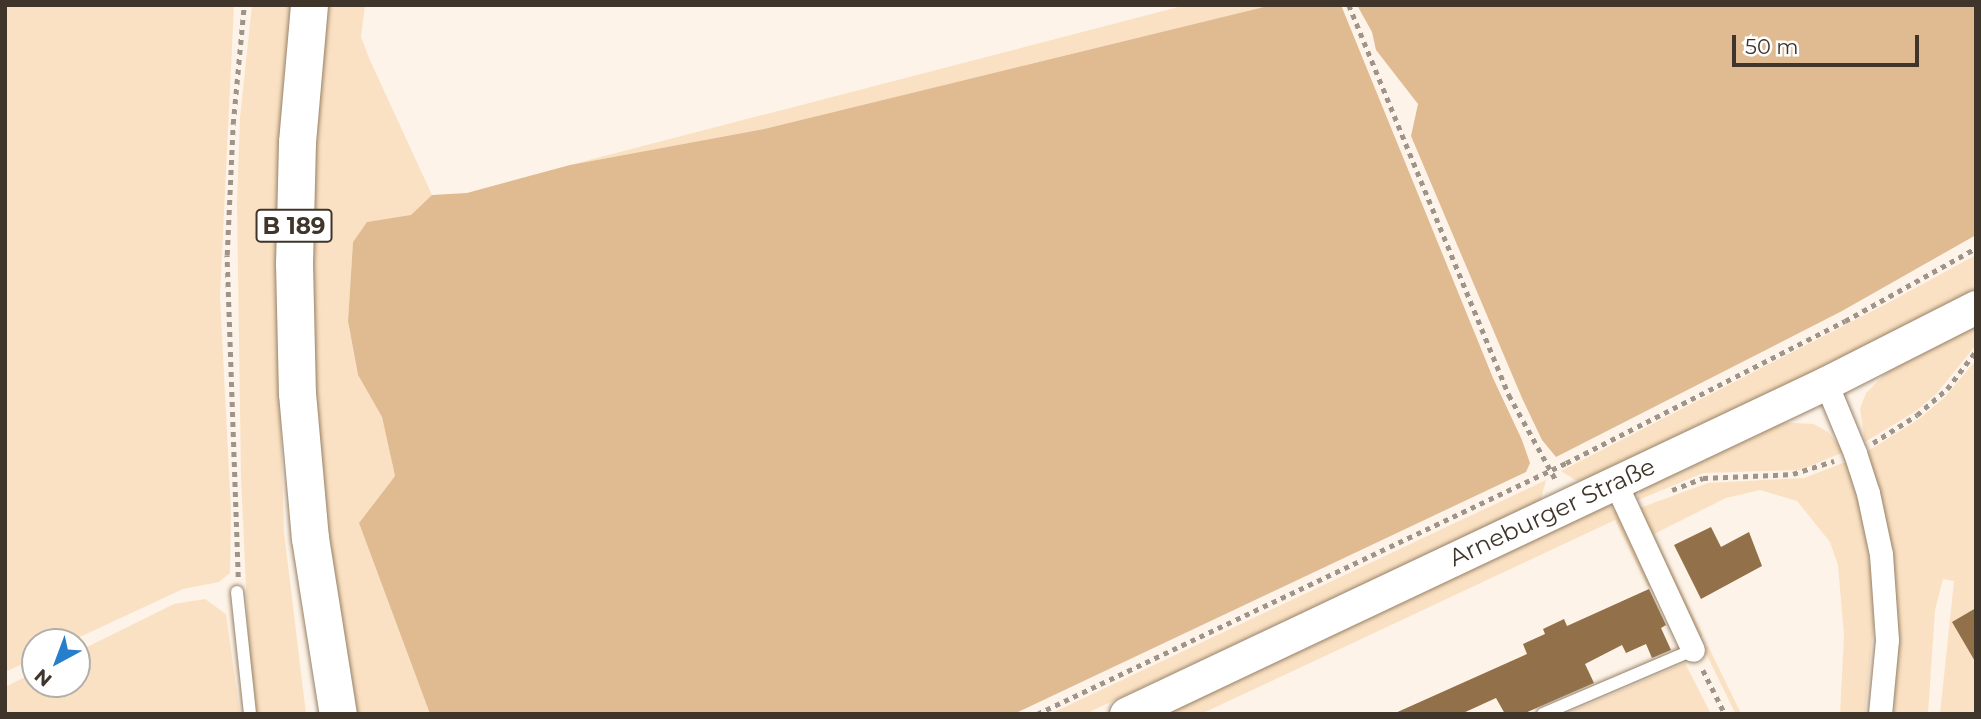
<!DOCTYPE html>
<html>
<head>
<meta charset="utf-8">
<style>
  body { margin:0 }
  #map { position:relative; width:1981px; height:719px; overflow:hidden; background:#fdf3e8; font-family:Montserrat,sans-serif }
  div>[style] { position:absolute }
  .green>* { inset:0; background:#fbe1c3; transform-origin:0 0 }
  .forest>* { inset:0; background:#e0bb92 }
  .building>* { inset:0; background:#927049 }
  .path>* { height:4.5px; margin-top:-2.25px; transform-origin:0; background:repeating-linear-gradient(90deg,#9e9489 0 5px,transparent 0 10px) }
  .roads { filter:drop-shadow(0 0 2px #968066) drop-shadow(0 0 2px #968066) }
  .service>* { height:12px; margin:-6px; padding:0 6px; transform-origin:6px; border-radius:6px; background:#fff }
  .minor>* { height:23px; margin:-11.5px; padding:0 11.5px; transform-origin:11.5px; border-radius:11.5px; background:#fff }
  .secondary>* { height:33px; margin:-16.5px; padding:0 16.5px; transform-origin:16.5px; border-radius:16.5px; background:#fff }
  .primary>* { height:37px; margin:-18.5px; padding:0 18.5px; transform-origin:18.5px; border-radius:18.5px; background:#fff }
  span { translate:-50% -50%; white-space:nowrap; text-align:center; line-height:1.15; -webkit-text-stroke:7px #fff; paint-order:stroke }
  .shield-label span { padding:2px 5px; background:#fff; border:2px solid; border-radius:5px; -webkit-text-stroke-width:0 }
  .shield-label { font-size:23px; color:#3f352b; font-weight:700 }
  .street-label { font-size:24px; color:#3f352b }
  .frame { position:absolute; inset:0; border:7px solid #3f352b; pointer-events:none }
  .north { position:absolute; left:21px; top:628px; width:70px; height:70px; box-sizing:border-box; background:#fff; border:2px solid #b2aeaa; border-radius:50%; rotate:221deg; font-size:19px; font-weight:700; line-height:28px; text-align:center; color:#3f352b }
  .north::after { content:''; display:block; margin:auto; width:24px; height:32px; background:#277ecc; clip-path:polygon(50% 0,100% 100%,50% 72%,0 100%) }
  .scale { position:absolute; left:1732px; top:35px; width:187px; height:32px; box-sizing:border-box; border:4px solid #3f352b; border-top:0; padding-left:9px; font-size:21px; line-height:24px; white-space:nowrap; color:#3f352b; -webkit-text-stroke:5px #fff; paint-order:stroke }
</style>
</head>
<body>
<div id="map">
  <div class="green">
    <div style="clip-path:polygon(5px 5px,234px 5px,220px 296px,231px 511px,230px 573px,219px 582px,183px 589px,69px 642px,35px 642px,35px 658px,5px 672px)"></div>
    <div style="clip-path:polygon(252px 5px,295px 5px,279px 360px,284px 532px,306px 714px,257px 714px,249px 651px,241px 477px,237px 204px,240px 118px)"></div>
    <div style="clip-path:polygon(324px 5px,365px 5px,361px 37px,369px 58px,432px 195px,411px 216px,367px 222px,353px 242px,348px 321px,358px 375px,382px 417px,395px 476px,359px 523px,430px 714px,356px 714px,320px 489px,308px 263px,318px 52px)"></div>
    <div style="clip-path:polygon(1186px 5px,1272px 5px,764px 129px,570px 165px)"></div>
    <div style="clip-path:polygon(1976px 255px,1976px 290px,1838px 360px,1585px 481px,1575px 480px,1561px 471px,1886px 304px)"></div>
    <div style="clip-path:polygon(1976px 323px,1976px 345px,1937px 393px,1916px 411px,1865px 442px,1860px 409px,1866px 393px,1878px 381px,1893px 367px)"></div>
    <div style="clip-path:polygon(1976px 360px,1976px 714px,1940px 714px,1954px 581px,1943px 579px,1935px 610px,1928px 714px,1894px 714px,1896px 666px,1889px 543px,1868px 451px,1919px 419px,1945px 397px)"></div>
    <div style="clip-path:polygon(1779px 422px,1814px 424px,1828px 432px,1844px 452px,1800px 470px,1703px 473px,1636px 501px,1643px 485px)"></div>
    <div style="clip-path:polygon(1848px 461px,1858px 490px,1873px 585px,1874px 621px,1865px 714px,1840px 714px,1844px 635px,1838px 565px,1830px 542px,1797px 501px,1760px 490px,1726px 498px,1654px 534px,1703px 636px,1697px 639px,1637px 509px,1708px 483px,1804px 478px)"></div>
    <div style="clip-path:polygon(1546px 480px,1541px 499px,1534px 505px,1087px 713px,1050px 714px)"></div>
    <div style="clip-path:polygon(1604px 503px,1624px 517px,1653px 583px,1648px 587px,1615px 520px,1201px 714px,1162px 714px)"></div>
    <div style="clip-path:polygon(205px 599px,226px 614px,240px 714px,5px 714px,5px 687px,35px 672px,35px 684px,77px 684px,77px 652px,174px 604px)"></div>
    <div style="left:1708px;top:646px;width:76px;height:5px;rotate:64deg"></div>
    <div style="clip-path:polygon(1685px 663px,1711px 714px,1566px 714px)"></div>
  </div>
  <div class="forest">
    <div style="clip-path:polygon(1272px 5px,1341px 5px,1493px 378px,1522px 440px,1530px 463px,1526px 472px,1014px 714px,430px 714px,359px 523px,395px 476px,382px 417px,358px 375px,348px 321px,353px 242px,367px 222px,411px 215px,432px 195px,467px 193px,570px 165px,764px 129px)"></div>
    <div style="clip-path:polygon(1357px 5px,1976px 5px,1976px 235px,1842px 311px,1556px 457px,1542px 440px,1522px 398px,1411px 136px,1418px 104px,1376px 50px,1372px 32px)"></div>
  </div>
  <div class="building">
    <div style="clip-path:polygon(1711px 527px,1721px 547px,1749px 532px,1762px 566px,1701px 599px,1674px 545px)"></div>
    <div style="clip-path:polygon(1649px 589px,1666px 625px,1661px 628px,1671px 650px,1652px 658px,1646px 644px,1626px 653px,1622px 645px,1585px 664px,1594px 683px,1523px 714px,1505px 714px,1496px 698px,1461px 714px,1393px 714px,1527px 654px,1523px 644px,1545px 634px,1543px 629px,1564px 619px,1567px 626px)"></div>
    <div style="clip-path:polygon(1976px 608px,1976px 663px,1952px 622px)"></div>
  </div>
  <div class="path">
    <div style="left:1349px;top:5px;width:422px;rotate:67.7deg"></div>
    <div style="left:1509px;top:395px;width:99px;rotate:61.1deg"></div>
    <div style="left:1873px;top:443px;width:52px;rotate:-32.5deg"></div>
    <div style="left:1917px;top:415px;width:40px;rotate:-41deg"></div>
    <div style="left:1947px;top:389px;width:48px;rotate:-52.7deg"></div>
    <div style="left:1672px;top:490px;width:33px;rotate:-21deg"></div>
    <div style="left:1703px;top:478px;width:90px;rotate:-2.5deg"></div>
    <div style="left:1793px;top:474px;width:43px;rotate:-17.6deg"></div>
    <div style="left:238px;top:577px;width:322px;rotate:-92deg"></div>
    <div style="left:227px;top:255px;width:131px;rotate:-87.4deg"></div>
    <div style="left:233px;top:124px;width:120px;rotate:-84.7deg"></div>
    <div style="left:1703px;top:670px;width:49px;rotate:63.4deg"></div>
    <div style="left:1037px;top:714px;width:586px;rotate:-25.38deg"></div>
    <div style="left:1566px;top:463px;width:313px;rotate:-27deg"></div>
    <div style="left:1845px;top:321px;width:150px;rotate:-29.1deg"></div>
  </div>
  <div class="roads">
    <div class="service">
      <div style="left:237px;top:592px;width:123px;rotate:83.9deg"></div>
      <div style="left:1543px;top:714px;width:163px;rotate:-23.1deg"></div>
    </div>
    <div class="minor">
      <div style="left:1826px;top:383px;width:76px;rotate:67.5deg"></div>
      <div style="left:1855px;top:453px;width:42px;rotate:72deg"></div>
      <div style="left:1868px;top:493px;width:62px;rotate:78deg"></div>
      <div style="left:1881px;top:554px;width:86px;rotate:86deg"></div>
      <div style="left:1887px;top:640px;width:74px;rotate:95.4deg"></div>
      <div style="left:1615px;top:482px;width:185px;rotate:65.1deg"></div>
    </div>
    <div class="secondary">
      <div style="left:1126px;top:714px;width:774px;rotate:-25.31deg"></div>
      <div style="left:1826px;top:383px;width:168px;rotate:-26.9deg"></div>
    </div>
    <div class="primary">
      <div style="left:309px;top:5px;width:138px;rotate:95deg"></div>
      <div style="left:297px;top:142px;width:121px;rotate:91.4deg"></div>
      <div style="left:294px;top:263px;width:130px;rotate:88.7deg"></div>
      <div style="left:297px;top:393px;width:146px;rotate:84.9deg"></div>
      <div style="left:310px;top:538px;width:178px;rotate:81deg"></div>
    </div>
  </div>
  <div class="shield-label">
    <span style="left:294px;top:226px">B 189</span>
  </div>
  <div class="street-label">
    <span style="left:1552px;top:512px;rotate:-25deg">Arneburger Straße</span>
  </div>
  <div class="frame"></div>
  <div class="north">N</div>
  <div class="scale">50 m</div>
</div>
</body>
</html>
